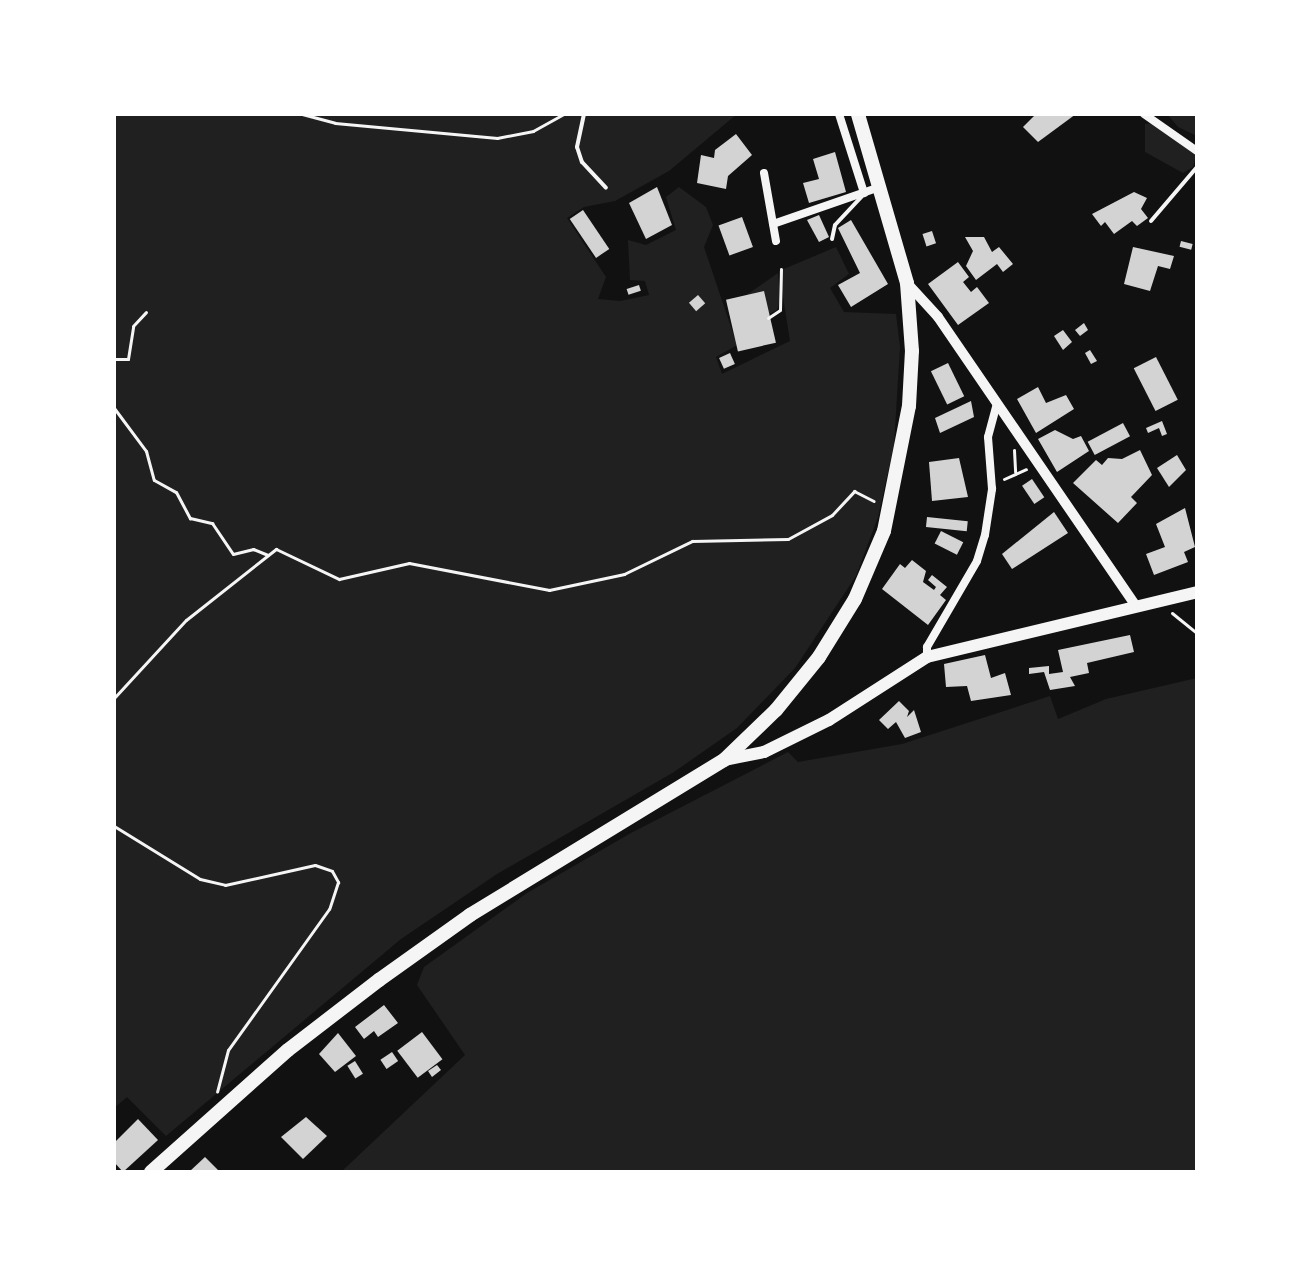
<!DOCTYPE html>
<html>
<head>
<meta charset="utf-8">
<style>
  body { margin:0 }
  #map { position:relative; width:1311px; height:1286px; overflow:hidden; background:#111; font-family:Karla,sans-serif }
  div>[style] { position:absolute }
  .green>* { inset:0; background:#202020 }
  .building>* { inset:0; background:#d3d3d3; transform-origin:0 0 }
  .path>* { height:3px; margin:-1.5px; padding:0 1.5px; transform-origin:1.5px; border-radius:1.5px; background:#f5f5f5 }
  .service>* { height:4px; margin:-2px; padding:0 2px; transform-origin:2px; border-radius:2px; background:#f5f5f5 }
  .minor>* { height:8px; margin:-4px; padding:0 4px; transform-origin:4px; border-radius:4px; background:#f5f5f5 }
  .tertiary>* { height:10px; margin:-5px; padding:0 5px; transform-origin:5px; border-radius:5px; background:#f5f5f5 }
  .secondary>* { height:12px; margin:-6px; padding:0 6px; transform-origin:6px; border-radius:6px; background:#f5f5f5 }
  .primary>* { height:14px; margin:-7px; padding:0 7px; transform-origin:7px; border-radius:7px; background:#f5f5f5 }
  span { translate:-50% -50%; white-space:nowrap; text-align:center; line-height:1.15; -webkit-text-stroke:8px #fff; paint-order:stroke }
  .frame { position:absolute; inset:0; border:116px solid #fff; pointer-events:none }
</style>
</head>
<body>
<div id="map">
  <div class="green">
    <div style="clip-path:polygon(114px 114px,737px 114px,669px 171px,615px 201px,584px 207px,567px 218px,606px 277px,598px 299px,620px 301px,649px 295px,645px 281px,630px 280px,628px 240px,646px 245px,676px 230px,666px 197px,679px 187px,706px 207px,713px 225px,704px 247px,737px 345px,716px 357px,722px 374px,790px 341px,779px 271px,836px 247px,849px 274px,830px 288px,844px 312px,896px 314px,900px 347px,894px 445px,878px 517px,856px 576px,795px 668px,737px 728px,674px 772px,497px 874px,401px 939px,166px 1136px,127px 1097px,114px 1108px)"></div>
    <div style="clip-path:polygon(1167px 114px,1197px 114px,1197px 136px,1178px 127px)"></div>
    <div style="clip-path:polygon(1154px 123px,1197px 151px,1193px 167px,1183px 173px,1145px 152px,1145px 124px)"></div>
    <div style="clip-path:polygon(778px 273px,780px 300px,777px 310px,767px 315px,764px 291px,745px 296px)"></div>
    <div style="clip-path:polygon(1197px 678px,1197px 1172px,341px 1172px,465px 1055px,417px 985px,424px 967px,527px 893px,631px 833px,788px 752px,798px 762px,902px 744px,1050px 696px,1058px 719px,1106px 699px)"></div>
  </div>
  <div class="building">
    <div style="clip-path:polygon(1036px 114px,1076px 114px,1038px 142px,1023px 127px)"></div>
    <div style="clip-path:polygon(736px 134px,752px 155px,728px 176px,726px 189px,697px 183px,701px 155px,714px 158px,715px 150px)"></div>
    <div style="clip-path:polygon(835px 152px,846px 192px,809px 203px,803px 183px,819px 179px,813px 159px)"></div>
    <div style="clip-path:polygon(657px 187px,672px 225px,646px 239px,629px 203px)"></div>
    <div style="clip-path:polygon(1134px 192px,1147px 198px,1141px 209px,1148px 218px,1137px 226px,1132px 221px,1114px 234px,1105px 222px,1101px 226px,1092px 214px)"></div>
    <div style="left:583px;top:210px;width:47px;height:16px;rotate:56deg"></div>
    <div style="clip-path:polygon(819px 215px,829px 237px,819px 242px,807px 220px)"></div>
    <div style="left:742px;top:217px;width:32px;height:25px;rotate:70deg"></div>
    <div style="clip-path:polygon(851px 220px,888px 284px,851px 307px,838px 285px,860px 273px,838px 228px)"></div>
    <div style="left:932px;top:231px;width:13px;height:10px;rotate:72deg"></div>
    <div style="clip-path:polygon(965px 237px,984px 237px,992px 252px,999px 247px,1013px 264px,1003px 272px,997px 264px,976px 280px,966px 266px,973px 251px)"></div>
    <div style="left:1181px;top:241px;width:12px;height:6px;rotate:14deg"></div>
    <div style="clip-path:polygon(1133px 247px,1174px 256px,1170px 269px,1158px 266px,1150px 291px,1124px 284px)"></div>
    <div style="clip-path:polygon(958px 262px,969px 277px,963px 282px,971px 292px,977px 287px,989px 303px,958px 325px,928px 284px)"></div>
    <div style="left:639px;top:285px;width:6px;height:13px;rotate:72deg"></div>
    <div style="left:764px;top:291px;width:53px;height:39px;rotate:77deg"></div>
    <div style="left:698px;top:295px;width:11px;height:12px;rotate:49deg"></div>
    <div style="clip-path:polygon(1084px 323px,1088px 330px,1080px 336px,1075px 330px)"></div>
    <div style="clip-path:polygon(1063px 330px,1072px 342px,1063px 350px,1054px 336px)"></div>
    <div style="clip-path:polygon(1090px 350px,1097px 361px,1091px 364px,1085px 353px)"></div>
    <div style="left:730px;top:353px;width:12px;height:12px;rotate:66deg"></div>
    <div style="left:1156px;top:357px;width:48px;height:25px;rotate:63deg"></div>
    <div style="left:948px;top:363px;width:37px;height:19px;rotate:64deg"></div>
    <div style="clip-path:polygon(1038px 387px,1046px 403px,1066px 395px,1074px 409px,1036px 433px,1017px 399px)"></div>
    <div style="clip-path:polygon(971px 401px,974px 417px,940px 433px,935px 418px)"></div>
    <div style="clip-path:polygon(1162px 421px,1167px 434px,1162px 436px,1159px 428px,1148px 433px,1146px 428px)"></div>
    <div style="left:1123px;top:423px;width:15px;height:40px;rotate:62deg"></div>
    <div style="clip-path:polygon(1055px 430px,1073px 439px,1081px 436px,1089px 451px,1057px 472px,1038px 439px)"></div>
    <div style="clip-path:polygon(1140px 450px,1152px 475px,1131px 497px,1137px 503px,1118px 523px,1073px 483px,1096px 460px,1102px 465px,1108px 458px,1122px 459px)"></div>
    <div style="clip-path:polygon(1177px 455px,1186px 470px,1169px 487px,1157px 468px)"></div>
    <div style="clip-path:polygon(959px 458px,968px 497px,932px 501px,929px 462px)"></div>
    <div style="left:1032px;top:479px;width:22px;height:12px;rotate:56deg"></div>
    <div style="clip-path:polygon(1185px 508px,1195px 547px,1184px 552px,1188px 562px,1154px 575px,1146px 554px,1165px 547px,1156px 524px)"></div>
    <div style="clip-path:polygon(1054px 512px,1068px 533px,1012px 569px,1002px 554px)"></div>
    <div style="left:927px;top:517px;width:41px;height:10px;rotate:6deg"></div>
    <div style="left:941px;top:531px;width:25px;height:14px;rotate:27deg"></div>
    <div style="clip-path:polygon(912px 560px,926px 571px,923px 582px,934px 590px,936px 587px,928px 580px,932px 575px,947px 587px,940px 595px,946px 600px,928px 625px,882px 589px,900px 564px,905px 568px)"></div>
    <div style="clip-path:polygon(1130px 635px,1134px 652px,1087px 663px,1089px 673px,1070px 677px,1075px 686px,1050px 690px,1044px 672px,1029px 674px,1029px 668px,1049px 666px,1049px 674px,1063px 672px,1058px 650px)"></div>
    <div style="clip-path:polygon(985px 655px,991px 678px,1005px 673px,1011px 695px,971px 701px,967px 686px,946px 687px,944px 664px)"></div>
    <div style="clip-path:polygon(899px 701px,909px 711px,907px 717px,914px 710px,921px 732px,905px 738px,896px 722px,888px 729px,879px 720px)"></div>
    <div style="clip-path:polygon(384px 1005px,398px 1023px,378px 1037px,374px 1031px,364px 1039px,355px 1027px)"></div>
    <div style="left:422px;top:1032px;width:34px;height:31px;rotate:53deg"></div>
    <div style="clip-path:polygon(338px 1033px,356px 1056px,335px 1072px,319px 1054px)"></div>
    <div style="left:392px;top:1052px;width:11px;height:14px;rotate:56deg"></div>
    <div style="left:355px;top:1061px;width:15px;height:9px;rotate:58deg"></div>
    <div style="clip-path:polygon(437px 1065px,441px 1070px,432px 1077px,428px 1071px)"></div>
    <div style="clip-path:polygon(306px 1117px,327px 1136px,303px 1159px,281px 1137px)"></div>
    <div style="clip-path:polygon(138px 1119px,158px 1140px,123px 1172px,114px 1162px,114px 1143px)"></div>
    <div style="clip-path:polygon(205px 1157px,220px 1172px,189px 1172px)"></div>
  </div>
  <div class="path">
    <div style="left:302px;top:114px;width:34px;rotate:15deg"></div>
    <div style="left:335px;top:123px;width:163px;rotate:5.3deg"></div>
    <div style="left:497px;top:138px;width:37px;rotate:-11deg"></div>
    <div style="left:533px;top:131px;width:35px;rotate:-29deg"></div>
    <div style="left:768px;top:318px;width:14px;rotate:-34deg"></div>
    <div style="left:780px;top:310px;width:41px;rotate:-88.6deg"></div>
    <div style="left:114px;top:359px;width:14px"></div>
    <div style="left:128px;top:359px;width:33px;rotate:-81deg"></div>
    <div style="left:133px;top:326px;width:19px;rotate:-47deg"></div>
    <div style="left:114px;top:408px;width:54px;rotate:53.3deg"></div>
    <div style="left:146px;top:451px;width:30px;rotate:75deg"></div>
    <div style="left:154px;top:480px;width:25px;rotate:29deg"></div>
    <div style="left:176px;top:492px;width:30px;rotate:62deg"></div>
    <div style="left:190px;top:518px;width:23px;rotate:13deg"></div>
    <div style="left:212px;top:523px;width:37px;rotate:56deg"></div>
    <div style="left:233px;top:554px;width:21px;rotate:-14deg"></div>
    <div style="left:253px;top:549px;width:16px;rotate:22deg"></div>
    <div style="left:1014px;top:450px;width:22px;rotate:87deg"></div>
    <div style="left:1004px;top:479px;width:24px;rotate:-24deg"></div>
    <div style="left:1172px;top:613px;width:32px;rotate:39deg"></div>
    <div style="left:114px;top:698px;width:106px;rotate:-47.3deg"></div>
    <div style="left:186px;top:620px;width:115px;rotate:-38.3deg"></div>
    <div style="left:276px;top:549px;width:70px;rotate:25.5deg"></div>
    <div style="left:339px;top:579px;width:72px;rotate:-12.9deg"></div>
    <div style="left:409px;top:563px;width:143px;rotate:10.9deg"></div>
    <div style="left:549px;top:590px;width:77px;rotate:-12deg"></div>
    <div style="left:624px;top:574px;width:76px;rotate:-25.9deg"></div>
    <div style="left:692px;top:541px;width:96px;rotate:-1.2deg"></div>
    <div style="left:788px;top:539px;width:50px;rotate:-28.6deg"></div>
    <div style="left:832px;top:515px;width:33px;rotate:-47deg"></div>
    <div style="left:854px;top:491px;width:22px;rotate:27deg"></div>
    <div style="left:114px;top:826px;width:101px;rotate:31.6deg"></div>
    <div style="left:200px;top:879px;width:26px;rotate:13deg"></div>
    <div style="left:225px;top:885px;width:92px;rotate:-12.5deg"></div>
    <div style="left:315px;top:865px;width:18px;rotate:19deg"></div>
    <div style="left:332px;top:871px;width:13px;rotate:61deg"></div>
    <div style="left:338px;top:882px;width:28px;rotate:108deg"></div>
    <div style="left:329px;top:909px;width:173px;rotate:125.6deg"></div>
    <div style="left:228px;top:1050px;width:43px;rotate:104.7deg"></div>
  </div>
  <div class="service">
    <div style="left:584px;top:114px;width:34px;rotate:102deg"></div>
    <div style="left:577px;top:147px;width:16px;rotate:72deg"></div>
    <div style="left:582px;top:162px;width:35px;rotate:47deg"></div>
    <div style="left:1151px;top:221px;width:71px;rotate:-49.6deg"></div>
    <div style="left:832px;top:239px;width:14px;rotate:-78deg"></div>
    <div style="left:835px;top:225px;width:41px;rotate:-47deg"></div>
  </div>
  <div class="minor">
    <div style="left:839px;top:114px;width:83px;rotate:72.4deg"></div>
    <div style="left:1144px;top:114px;width:65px;rotate:34.9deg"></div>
    <div style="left:764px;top:173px;width:69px;rotate:80deg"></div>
    <div style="left:773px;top:224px;width:113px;rotate:-19.1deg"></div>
    <div style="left:927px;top:657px;width:10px;rotate:-90deg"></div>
    <div style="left:927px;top:647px;width:99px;rotate:-59.8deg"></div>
    <div style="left:977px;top:561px;width:27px;rotate:-73deg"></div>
    <div style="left:985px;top:535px;width:47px;rotate:-81.3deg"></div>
    <div style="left:992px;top:489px;width:52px;rotate:-94.4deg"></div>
    <div style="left:988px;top:437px;width:34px;rotate:-75deg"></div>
  </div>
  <div class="tertiary">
    <div style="left:907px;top:283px;width:46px;rotate:47.6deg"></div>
    <div style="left:938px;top:317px;width:350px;rotate:55.6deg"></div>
  </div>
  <div class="secondary">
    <div style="left:724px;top:760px;width:41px;rotate:-11.3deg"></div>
    <div style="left:764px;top:752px;width:72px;rotate:-26.2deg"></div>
    <div style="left:829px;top:720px;width:117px;rotate:-32.7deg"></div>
    <div style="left:927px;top:657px;width:278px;rotate:-13.5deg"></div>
  </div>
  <div class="primary">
    <div style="left:151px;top:1172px;width:183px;rotate:-41.7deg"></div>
    <div style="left:288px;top:1050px;width:115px;rotate:-37.6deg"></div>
    <div style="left:379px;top:980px;width:112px;rotate:-35.5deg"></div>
    <div style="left:470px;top:915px;width:298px;rotate:-31.4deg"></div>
    <div style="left:724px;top:760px;width:72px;rotate:-43.9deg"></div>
    <div style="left:776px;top:710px;width:68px;rotate:-50.9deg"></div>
    <div style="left:819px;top:657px;width:68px;rotate:-58.2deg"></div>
    <div style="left:855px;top:599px;width:74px;rotate:-66.9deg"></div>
    <div style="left:884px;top:531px;width:127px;rotate:-78.7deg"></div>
    <div style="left:909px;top:406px;width:55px;rotate:-86.9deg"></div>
    <div style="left:912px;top:351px;width:68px;rotate:-94.2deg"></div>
    <div style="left:907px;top:283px;width:176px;rotate:-106.2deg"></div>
  </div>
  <div class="frame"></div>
</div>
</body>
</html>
